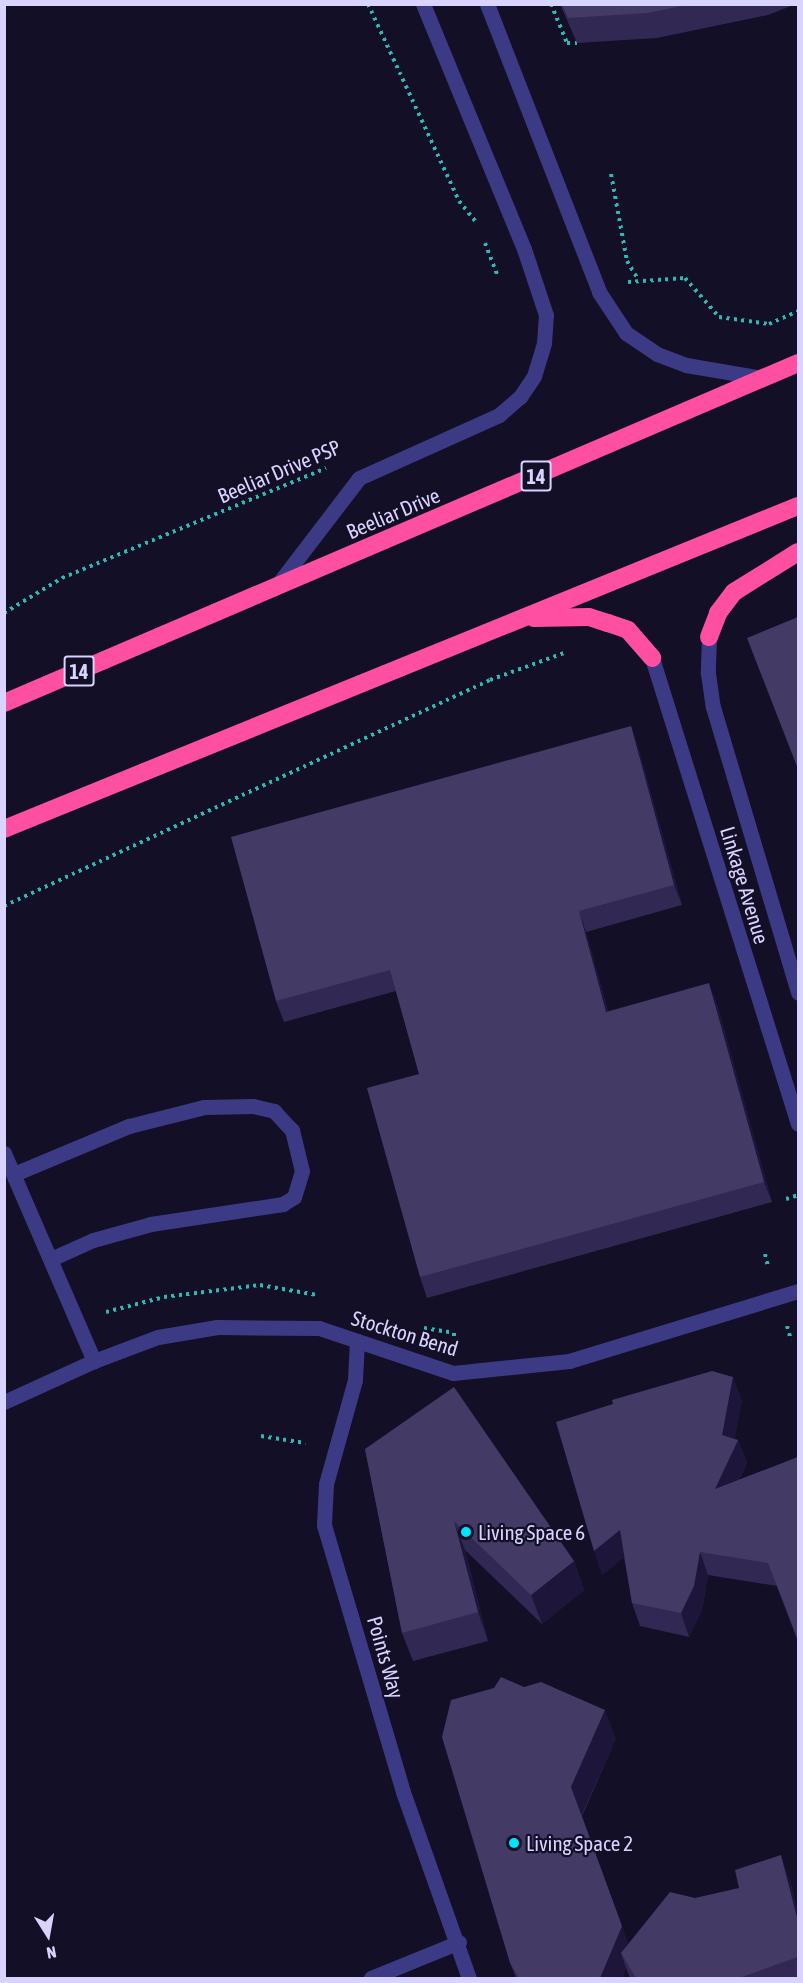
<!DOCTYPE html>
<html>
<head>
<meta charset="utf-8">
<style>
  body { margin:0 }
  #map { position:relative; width:803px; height:1983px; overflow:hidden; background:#130f26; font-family:"Asap Condensed",sans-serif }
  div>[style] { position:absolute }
  .path>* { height:4px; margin-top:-2px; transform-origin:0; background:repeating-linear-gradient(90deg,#2fb8b0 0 3px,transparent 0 7.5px) }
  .lane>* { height:15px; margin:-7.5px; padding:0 7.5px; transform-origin:7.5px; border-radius:7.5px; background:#3d3a85 }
  .street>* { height:15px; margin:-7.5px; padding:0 7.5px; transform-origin:7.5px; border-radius:7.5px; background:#3d3a85 }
  .highway>* { height:18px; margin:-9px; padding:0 9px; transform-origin:9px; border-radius:9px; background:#ff4fa3 }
  .wall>* { inset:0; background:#312854 }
  .shaded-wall>* { inset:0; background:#1d163a }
  .building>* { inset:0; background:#433a66 }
  .dots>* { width:16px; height:16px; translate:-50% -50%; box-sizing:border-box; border:3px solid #130f26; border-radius:50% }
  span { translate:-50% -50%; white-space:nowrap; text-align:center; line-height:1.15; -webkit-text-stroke:4.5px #130f26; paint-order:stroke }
  .shield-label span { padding:2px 4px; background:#130f26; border:2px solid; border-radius:4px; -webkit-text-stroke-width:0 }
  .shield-label { font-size:20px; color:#d9d4ff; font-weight:700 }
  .street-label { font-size:21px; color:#d9d4ff }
  .poi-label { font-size:21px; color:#d9d4ff }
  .left { translate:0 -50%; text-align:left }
  .frame { position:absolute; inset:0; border:6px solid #d9d4ff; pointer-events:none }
  .north { position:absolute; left:18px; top:1905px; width:60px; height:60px; -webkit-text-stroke:4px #130f26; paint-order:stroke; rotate:169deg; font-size:16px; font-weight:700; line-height:24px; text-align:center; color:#d9d4ff }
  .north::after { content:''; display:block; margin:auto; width:21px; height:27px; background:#d9d4ff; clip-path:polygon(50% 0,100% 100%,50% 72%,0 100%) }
</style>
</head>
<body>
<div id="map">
  <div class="path">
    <div style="left:368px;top:4px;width:217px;rotate:65.2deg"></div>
    <div style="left:459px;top:201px;width:28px;rotate:51deg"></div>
    <div style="left:551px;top:4px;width:42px;rotate:67.7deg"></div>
    <div style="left:567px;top:43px;width:10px"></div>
    <div style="left:611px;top:174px;width:88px;rotate:79.6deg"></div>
    <div style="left:627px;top:261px;width:21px;rotate:59deg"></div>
    <div style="left:485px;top:243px;width:34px;rotate:69deg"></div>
    <div style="left:628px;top:282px;width:57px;rotate:-4deg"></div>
    <div style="left:685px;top:278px;width:52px;rotate:48.9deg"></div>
    <div style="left:719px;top:317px;width:50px;rotate:8deg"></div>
    <div style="left:769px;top:324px;width:32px;rotate:-24deg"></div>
    <div style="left:4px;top:613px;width:68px;rotate:-31.1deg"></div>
    <div style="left:62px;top:578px;width:286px;rotate:-22.6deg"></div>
    <div style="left:4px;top:906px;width:536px;rotate:-24.94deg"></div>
    <div style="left:490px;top:680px;width:79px;rotate:-20deg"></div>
    <div style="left:786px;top:1199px;width:13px;rotate:-18deg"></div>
    <div style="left:765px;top:1254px;width:12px;rotate:76deg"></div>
    <div style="left:106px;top:1312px;width:60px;rotate:-14.5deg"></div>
    <div style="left:164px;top:1297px;width:97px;rotate:-7.1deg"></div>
    <div style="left:260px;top:1285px;width:58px;rotate:10deg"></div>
    <div style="left:787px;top:1326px;width:15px;rotate:74deg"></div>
    <div style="left:424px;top:1328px;width:30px;rotate:9deg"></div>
    <div style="left:454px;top:1333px;width:7px;rotate:90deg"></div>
    <div style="left:261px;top:1436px;width:45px;rotate:9deg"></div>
  </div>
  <div class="lane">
    <div style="left:4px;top:1153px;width:227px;rotate:66.6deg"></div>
    <div style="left:14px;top:1174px;width:125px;rotate:-22.7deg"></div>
    <div style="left:129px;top:1126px;width:77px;rotate:-14.2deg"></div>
    <div style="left:204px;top:1107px;width:49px;rotate:-1.2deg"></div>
    <div style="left:253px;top:1106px;width:22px;rotate:13deg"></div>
    <div style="left:274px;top:1111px;width:26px;rotate:47deg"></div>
    <div style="left:292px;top:1130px;width:42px;rotate:76.3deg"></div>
    <div style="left:302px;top:1171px;width:27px;rotate:107deg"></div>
    <div style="left:294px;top:1197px;width:13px;rotate:148deg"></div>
    <div style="left:283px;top:1204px;width:134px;rotate:171.4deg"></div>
    <div style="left:151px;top:1224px;width:60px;rotate:164.6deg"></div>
    <div style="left:93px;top:1240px;width:46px;rotate:155.7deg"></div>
    <div style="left:371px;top:1978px;width:95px;rotate:-22.2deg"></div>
  </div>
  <div class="street">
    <div style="left:487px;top:4px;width:309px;rotate:68.7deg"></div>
    <div style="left:599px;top:292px;width:49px;rotate:56.6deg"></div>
    <div style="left:626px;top:333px;width:37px;rotate:34deg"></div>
    <div style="left:657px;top:354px;width:31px;rotate:21deg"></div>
    <div style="left:686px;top:365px;width:77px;rotate:9.7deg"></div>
    <div style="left:275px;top:588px;width:138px;rotate:-52.6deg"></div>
    <div style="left:359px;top:478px;width:154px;rotate:-24.2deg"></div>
    <div style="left:499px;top:415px;width:28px;rotate:-41deg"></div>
    <div style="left:520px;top:397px;width:25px;rotate:-56deg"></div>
    <div style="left:534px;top:376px;width:34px;rotate:-73deg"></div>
    <div style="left:544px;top:343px;width:28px;rotate:-86deg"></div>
    <div style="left:546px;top:315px;width:70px;rotate:-108.4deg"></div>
    <div style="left:524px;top:249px;width:265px;rotate:-112.4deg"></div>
    <div style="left:709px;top:637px;width:36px;rotate:92deg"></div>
    <div style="left:708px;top:673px;width:34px;rotate:82deg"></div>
    <div style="left:713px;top:707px;width:298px;rotate:73.4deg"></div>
    <div style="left:652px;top:658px;width:488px;rotate:72.6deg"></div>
    <div style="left:357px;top:1341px;width:39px;rotate:93deg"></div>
    <div style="left:355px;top:1380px;width:108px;rotate:105.6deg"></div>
    <div style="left:326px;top:1484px;width:41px;rotate:92.8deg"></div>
    <div style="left:324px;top:1525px;width:278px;rotate:73.5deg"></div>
    <div style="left:403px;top:1792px;width:197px;rotate:70.5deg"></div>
    <div style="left:4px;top:1402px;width:99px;rotate:-24.5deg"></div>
    <div style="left:94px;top:1361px;width:68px;rotate:-20.6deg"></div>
    <div style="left:158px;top:1337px;width:60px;rotate:-9.6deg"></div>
    <div style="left:217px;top:1327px;width:102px;rotate:0.6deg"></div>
    <div style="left:319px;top:1328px;width:141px;rotate:18.6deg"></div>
    <div style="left:453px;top:1373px;width:117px;rotate:-5.9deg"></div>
    <div style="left:569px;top:1361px;width:239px;rotate:-17deg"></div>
  </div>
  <div class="highway">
    <div style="left:534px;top:618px;width:55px;rotate:-1deg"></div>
    <div style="left:589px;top:617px;width:20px;rotate:18deg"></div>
    <div style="left:608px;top:623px;width:21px;rotate:19deg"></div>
    <div style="left:628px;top:630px;width:37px;rotate:49deg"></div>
    <div style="left:709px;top:637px;width:26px;rotate:-69deg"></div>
    <div style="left:718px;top:613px;width:26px;rotate:-53deg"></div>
    <div style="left:734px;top:592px;width:75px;rotate:-32deg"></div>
    <div style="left:4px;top:703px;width:864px;rotate:-23.18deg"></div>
    <div style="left:4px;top:829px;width:857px;rotate:-22.14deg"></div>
  </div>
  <div class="wall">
    <div style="clip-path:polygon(560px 4px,796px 4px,768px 15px,657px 38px,577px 43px)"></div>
    <div style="clip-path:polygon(631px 726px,638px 747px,682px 905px,586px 932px,608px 1011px,717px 1004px,772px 1202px,427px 1298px,420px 1277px,419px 1074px,396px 991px,284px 1022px,276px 1001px)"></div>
    <div style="clip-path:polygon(742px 1400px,734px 1439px,738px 1440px,747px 1463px,739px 1480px,798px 1457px,798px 1642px,777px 1586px,708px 1575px,702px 1610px,689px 1637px,640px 1626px,632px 1603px,624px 1557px,602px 1575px)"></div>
    <div style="clip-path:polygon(365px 1449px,574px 1561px,584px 1590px,542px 1624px,465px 1550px,488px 1641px,413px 1661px,402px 1633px)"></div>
    <div style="clip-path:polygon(616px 1739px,582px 1816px,628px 1944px,695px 1898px,790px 1880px,798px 1913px,798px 1978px,630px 1978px,626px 1968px,622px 1978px,516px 1978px,510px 1963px)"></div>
  </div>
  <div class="shaded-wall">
    <div style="clip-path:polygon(631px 726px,638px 747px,682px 905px,674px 885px)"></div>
    <div style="clip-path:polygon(579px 911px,586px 932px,614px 1032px,606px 1012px)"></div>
    <div style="clip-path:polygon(709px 983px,717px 1004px,772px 1202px,764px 1182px)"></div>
    <div style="clip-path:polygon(733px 1377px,742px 1400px,732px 1454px,738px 1440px,747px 1463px,724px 1513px,715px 1489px,722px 1435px)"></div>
    <div style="clip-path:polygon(454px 1521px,465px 1550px,488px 1641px,478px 1612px)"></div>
    <div style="clip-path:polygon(620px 1530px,629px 1553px,602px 1575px,594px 1551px)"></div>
    <div style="clip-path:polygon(700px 1552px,708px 1575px,702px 1610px,689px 1637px,681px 1613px)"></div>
    <div style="clip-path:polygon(574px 1561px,584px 1590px,542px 1624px,531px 1595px)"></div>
    <div style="clip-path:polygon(605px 1710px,616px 1739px,581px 1816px,571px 1787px)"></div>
    <div style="clip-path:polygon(781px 1855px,790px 1880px,798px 1913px,798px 1922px)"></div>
    <div style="clip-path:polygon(622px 1926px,632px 1954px,621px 1953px,626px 1968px,622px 1978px,600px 1978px)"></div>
  </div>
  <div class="building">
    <div style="clip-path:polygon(562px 4px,691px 4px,648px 13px,568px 18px)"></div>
    <div style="clip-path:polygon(798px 617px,798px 769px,747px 638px)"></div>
    <div style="clip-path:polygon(631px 726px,674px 885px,579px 911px,606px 1012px,709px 983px,764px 1182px,420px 1277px,367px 1088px,419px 1074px,390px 970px,276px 1001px,231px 837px)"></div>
    <div style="clip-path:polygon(712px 1371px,733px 1377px,722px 1435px,738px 1440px,715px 1489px,798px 1457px,798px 1640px,768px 1563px,700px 1552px,694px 1586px,681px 1613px,632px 1603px,620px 1530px,594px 1551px,556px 1422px,613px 1404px,612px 1400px)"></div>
    <div style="clip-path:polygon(454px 1387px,574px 1561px,531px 1595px,454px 1521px,478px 1612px,402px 1633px,365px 1449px)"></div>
    <div style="clip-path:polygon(501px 1677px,524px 1687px,541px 1682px,605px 1710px,571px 1787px,622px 1926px,600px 1978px,519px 1978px,510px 1963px,442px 1737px,451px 1700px,494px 1688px)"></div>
    <div style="clip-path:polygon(781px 1855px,798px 1922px,798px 1957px,739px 1978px,636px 1978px,621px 1953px,670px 1892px,695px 1898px,739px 1888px,735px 1870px)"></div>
  </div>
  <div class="dots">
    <div style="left:466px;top:1532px;background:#00e5ff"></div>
    <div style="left:514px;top:1843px;background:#00e5ff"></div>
  </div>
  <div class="shield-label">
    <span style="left:536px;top:476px">14</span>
    <span style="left:79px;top:671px">14</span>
  </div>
  <div class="street-label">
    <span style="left:279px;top:471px;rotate:-23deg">Beeliar Drive PSP</span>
    <span style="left:393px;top:513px;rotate:-23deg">Beeliar Drive</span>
    <span style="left:745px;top:885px;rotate:73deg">Linkage Avenue</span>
    <span style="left:405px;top:1333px;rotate:17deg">Stockton Bend</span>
    <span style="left:386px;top:1657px;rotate:74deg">Points Way</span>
  </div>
  <div class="poi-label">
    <span class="left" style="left:478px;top:1532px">Living Space 6</span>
    <span class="left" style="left:526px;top:1843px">Living Space 2</span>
  </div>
  <div class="frame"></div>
  <div class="north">N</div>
</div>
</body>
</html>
